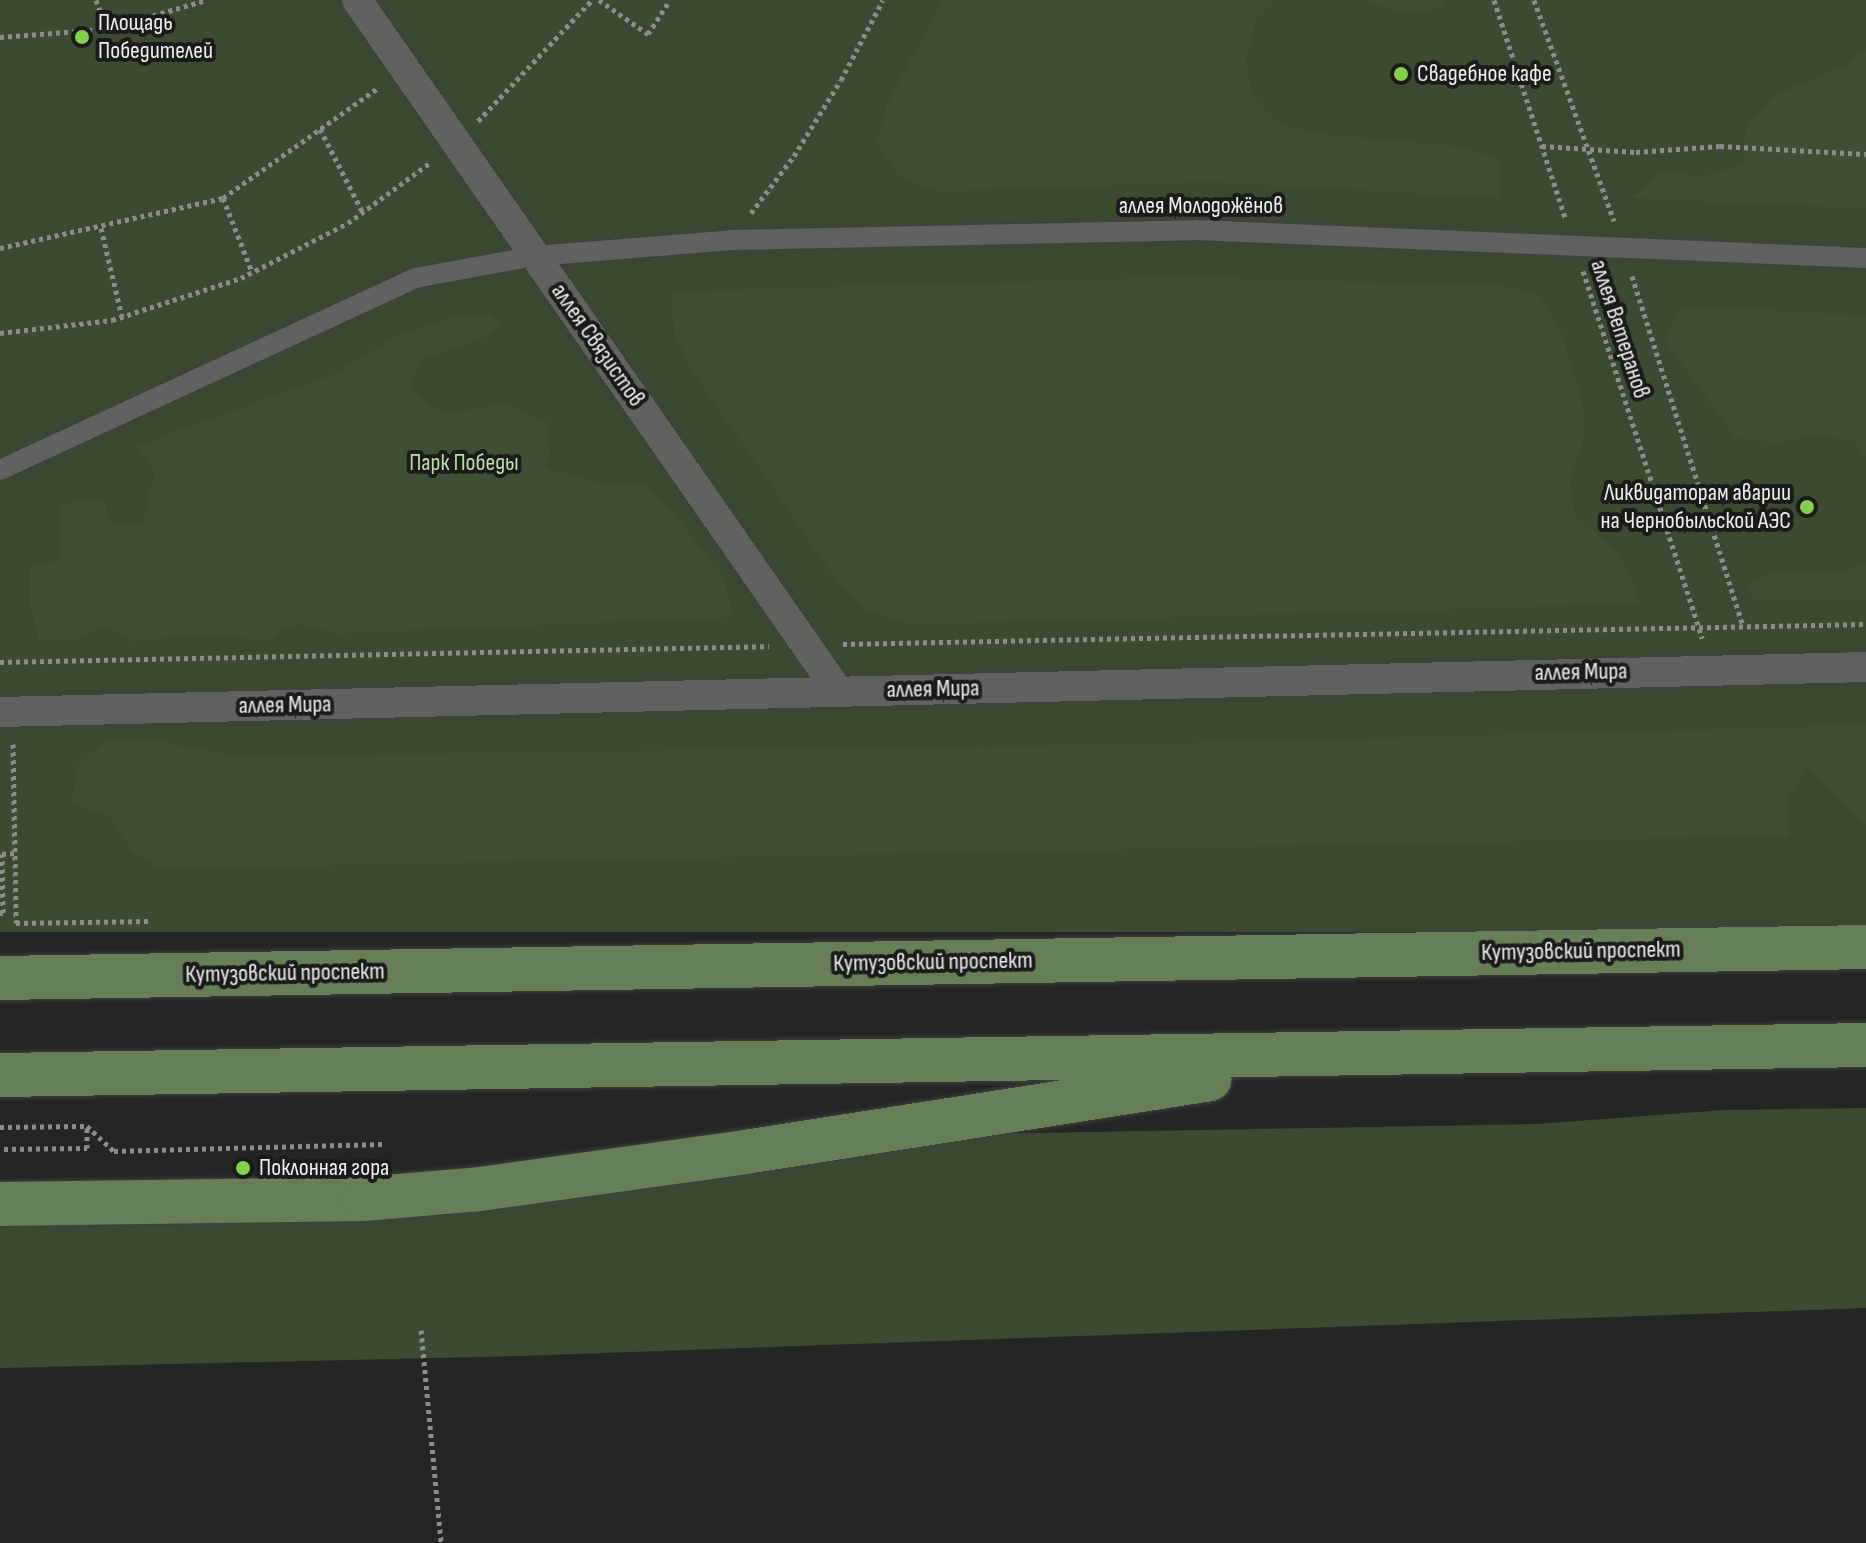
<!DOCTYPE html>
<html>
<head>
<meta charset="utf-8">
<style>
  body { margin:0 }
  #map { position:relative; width:1866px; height:1543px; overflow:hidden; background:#242623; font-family:"Sofia Sans Condensed",sans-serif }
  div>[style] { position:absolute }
  .green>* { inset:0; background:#3b4a31; transform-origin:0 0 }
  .forest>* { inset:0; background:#3e4f33 }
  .path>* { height:5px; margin-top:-2.5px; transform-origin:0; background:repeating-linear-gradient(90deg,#8c8d8b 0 4px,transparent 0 8px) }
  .roads { filter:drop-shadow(0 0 2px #3e403e) drop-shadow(0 0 2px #3e403e) }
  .service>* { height:20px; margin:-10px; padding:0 10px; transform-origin:10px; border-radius:10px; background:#60625f }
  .pedestrian>* { height:30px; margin:-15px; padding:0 15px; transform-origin:15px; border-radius:15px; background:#60625f }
  .primary>* { height:44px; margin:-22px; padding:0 22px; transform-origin:22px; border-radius:22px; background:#677f56 }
  .dots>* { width:22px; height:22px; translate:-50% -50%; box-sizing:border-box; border:4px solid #1b1c1a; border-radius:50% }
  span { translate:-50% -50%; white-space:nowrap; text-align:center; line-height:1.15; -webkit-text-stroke:8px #1b1c1a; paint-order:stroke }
  .poi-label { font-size:24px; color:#eeefed }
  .left { translate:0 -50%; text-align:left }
  .right { translate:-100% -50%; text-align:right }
  .street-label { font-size:24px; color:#eeefed }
  .park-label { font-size:24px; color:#bddea8 }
</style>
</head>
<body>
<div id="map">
  <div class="green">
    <div style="left:0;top:0;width:1866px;height:932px"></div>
    <div style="clip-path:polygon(1866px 1108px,1866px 1308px,519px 1356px,0 1368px,0 1226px,447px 1215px,977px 1134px,1536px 1124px,1725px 1110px)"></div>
  </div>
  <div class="forest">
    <div style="clip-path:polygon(942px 0,1276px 0,1257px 19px,1246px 56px,1252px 95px,1279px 123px,1314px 133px,1465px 147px,1501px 160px,1501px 198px,1204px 182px,937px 192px,900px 177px,876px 142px,887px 104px)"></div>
    <div style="clip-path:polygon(1360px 0,1445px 0,1445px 8px,1405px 14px)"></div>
    <div style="clip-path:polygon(1866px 49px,1866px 209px,1632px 198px,1660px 172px,1703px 176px,1743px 164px,1746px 125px,1774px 95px,1845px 66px)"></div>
    <div style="clip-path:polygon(1184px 277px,1502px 285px,1540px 296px,1561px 330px,1583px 406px,1583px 444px,1570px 480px,1575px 517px,1605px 539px,1627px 567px,1640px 604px,909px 625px,869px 611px,839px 584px,691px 369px,674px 333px,671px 291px)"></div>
    <div style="clip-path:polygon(1682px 306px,1866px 315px,1866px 457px,1854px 441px,1816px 435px,1777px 443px,1736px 438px,1664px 341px)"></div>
    <div style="clip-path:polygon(491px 314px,500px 325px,479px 341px,421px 359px,411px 388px,441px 413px,507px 404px,549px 423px,550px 459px,545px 468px,603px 483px,646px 485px,674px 513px,724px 578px,734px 617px,335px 634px,301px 624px,284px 628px,268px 641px,206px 634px,131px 642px,106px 627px,73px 640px,38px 640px,29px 598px,30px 567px,60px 559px,61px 504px,103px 498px,111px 524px,142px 526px,155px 474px,137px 446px,336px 373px,398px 335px,455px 317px)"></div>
    <div style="clip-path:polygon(1866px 562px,1866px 599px,1755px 601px,1745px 585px,1770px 574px,1844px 572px)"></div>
    <div style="clip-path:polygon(1866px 725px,1866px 825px,1808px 766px,1787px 799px,1789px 836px,159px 869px,132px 851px,109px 817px,72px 802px,78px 764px,109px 738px,158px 741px,238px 756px,1136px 744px)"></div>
  </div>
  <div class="path">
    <div style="left:96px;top:0;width:31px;rotate:69deg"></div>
    <div style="left:599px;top:0;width:60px;rotate:34.8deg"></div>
    <div style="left:648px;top:34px;width:40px;rotate:-57.1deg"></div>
    <div style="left:1494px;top:0;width:231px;rotate:71.9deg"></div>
    <div style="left:1534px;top:0;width:235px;rotate:70.1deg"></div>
    <div style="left:0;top:37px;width:107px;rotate:-4.3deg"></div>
    <div style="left:107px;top:29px;width:103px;rotate:-16.3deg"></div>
    <div style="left:478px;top:121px;width:166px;rotate:-46.7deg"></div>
    <div style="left:320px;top:129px;width:94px;rotate:62.9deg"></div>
    <div style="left:1542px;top:146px;width:94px;rotate:3.7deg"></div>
    <div style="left:1636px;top:152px;width:84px;rotate:-4.1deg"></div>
    <div style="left:1720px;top:146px;width:146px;rotate:3.1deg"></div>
    <div style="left:223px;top:198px;width:79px;rotate:68.6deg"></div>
    <div style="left:751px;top:213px;width:71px;rotate:-53deg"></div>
    <div style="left:794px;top:156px;width:89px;rotate:-58.3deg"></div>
    <div style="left:841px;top:80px;width:90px;rotate:-62.3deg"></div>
    <div style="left:101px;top:228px;width:91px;rotate:76.7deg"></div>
    <div style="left:0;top:248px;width:229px;rotate:-12.6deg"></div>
    <div style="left:223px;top:198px;width:190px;rotate:-35.4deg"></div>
    <div style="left:1583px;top:271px;width:386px;rotate:72deg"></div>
    <div style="left:1632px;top:276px;width:367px;rotate:72.4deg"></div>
    <div style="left:0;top:333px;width:113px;rotate:-6.6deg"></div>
    <div style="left:112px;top:320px;width:136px;rotate:-18deg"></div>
    <div style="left:241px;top:278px;width:120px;rotate:-27.2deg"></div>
    <div style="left:348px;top:223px;width:103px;rotate:-36.3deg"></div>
    <div style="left:843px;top:644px;width:1023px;rotate:-1.12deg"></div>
    <div style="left:0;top:662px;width:769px;rotate:-1.19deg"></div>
    <div style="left:13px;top:744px;width:179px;rotate:89deg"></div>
    <div style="left:16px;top:923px;width:133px;rotate:-0.9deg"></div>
    <div style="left:0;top:913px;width:3px"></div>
    <div style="left:3px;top:913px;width:59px;rotate:-91deg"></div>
    <div style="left:2px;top:854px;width:13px;rotate:-4deg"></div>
    <div style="left:0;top:1127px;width:87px;rotate:-0.7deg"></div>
    <div style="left:87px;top:1126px;width:37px;rotate:43deg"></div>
    <div style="left:114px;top:1151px;width:270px;rotate:-1.5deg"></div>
    <div style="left:4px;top:1149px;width:83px;rotate:-0.7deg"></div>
    <div style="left:87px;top:1148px;width:22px;rotate:-90deg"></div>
    <div style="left:421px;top:1330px;width:214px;rotate:84.6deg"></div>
  </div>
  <div class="roads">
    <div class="service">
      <div style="left:0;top:470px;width:457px;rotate:-24.8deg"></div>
      <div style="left:415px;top:278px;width:122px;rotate:-10.4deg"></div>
      <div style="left:535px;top:256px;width:198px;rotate:-4.6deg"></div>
      <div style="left:732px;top:240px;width:464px;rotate:-1.2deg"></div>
      <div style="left:1196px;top:230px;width:671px;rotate:2.39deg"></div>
    </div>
    <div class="pedestrian">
      <div style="left:357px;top:0;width:842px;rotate:55.16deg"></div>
      <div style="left:0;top:712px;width:1867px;rotate:-1.38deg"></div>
    </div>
    <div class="primary">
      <div style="left:0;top:978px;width:1866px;rotate:-0.95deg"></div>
      <div style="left:0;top:1075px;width:1866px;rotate:-0.92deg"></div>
      <div style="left:0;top:1204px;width:364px;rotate:-0.8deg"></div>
      <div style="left:364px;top:1199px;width:116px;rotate:-4.9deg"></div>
      <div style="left:480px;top:1189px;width:268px;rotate:-7.9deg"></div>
      <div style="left:745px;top:1152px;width:470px;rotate:-8.9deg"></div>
    </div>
  </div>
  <div class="dots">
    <div style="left:82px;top:37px;background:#86cf4b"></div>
    <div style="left:1401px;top:74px;background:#86cf4b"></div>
    <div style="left:1807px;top:507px;background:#86cf4b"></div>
    <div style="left:243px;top:1168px;background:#86cf4b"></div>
  </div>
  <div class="poi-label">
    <span class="left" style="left:98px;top:37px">Площадь<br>Победителей</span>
    <span class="left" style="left:1417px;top:74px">Свадебное кафе</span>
    <span class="right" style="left:1791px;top:507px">Ликвидаторам аварии<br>на Чернобыльской АЭС</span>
    <span class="left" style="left:259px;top:1168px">Поклонная гора</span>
  </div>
  <div class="street-label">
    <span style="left:1201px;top:206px">аллея Молодожёнов</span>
    <span style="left:1620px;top:329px;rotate:72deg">аллея Ветеранов</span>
    <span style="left:598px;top:345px;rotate:55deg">аллея Связистов</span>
    <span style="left:1581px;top:672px;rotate:-1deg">аллея Мира</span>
    <span style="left:933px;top:689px;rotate:-1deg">аллея Мира</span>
    <span style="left:285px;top:705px;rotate:-1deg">аллея Мира</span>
    <span style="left:1581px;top:951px;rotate:-1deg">Кутузовский проспект</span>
    <span style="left:933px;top:962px;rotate:-1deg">Кутузовский проспект</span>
    <span style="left:285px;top:973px;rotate:-1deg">Кутузовский проспект</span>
  </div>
  <div class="park-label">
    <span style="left:464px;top:463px">Парк Победы</span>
  </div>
</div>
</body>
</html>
